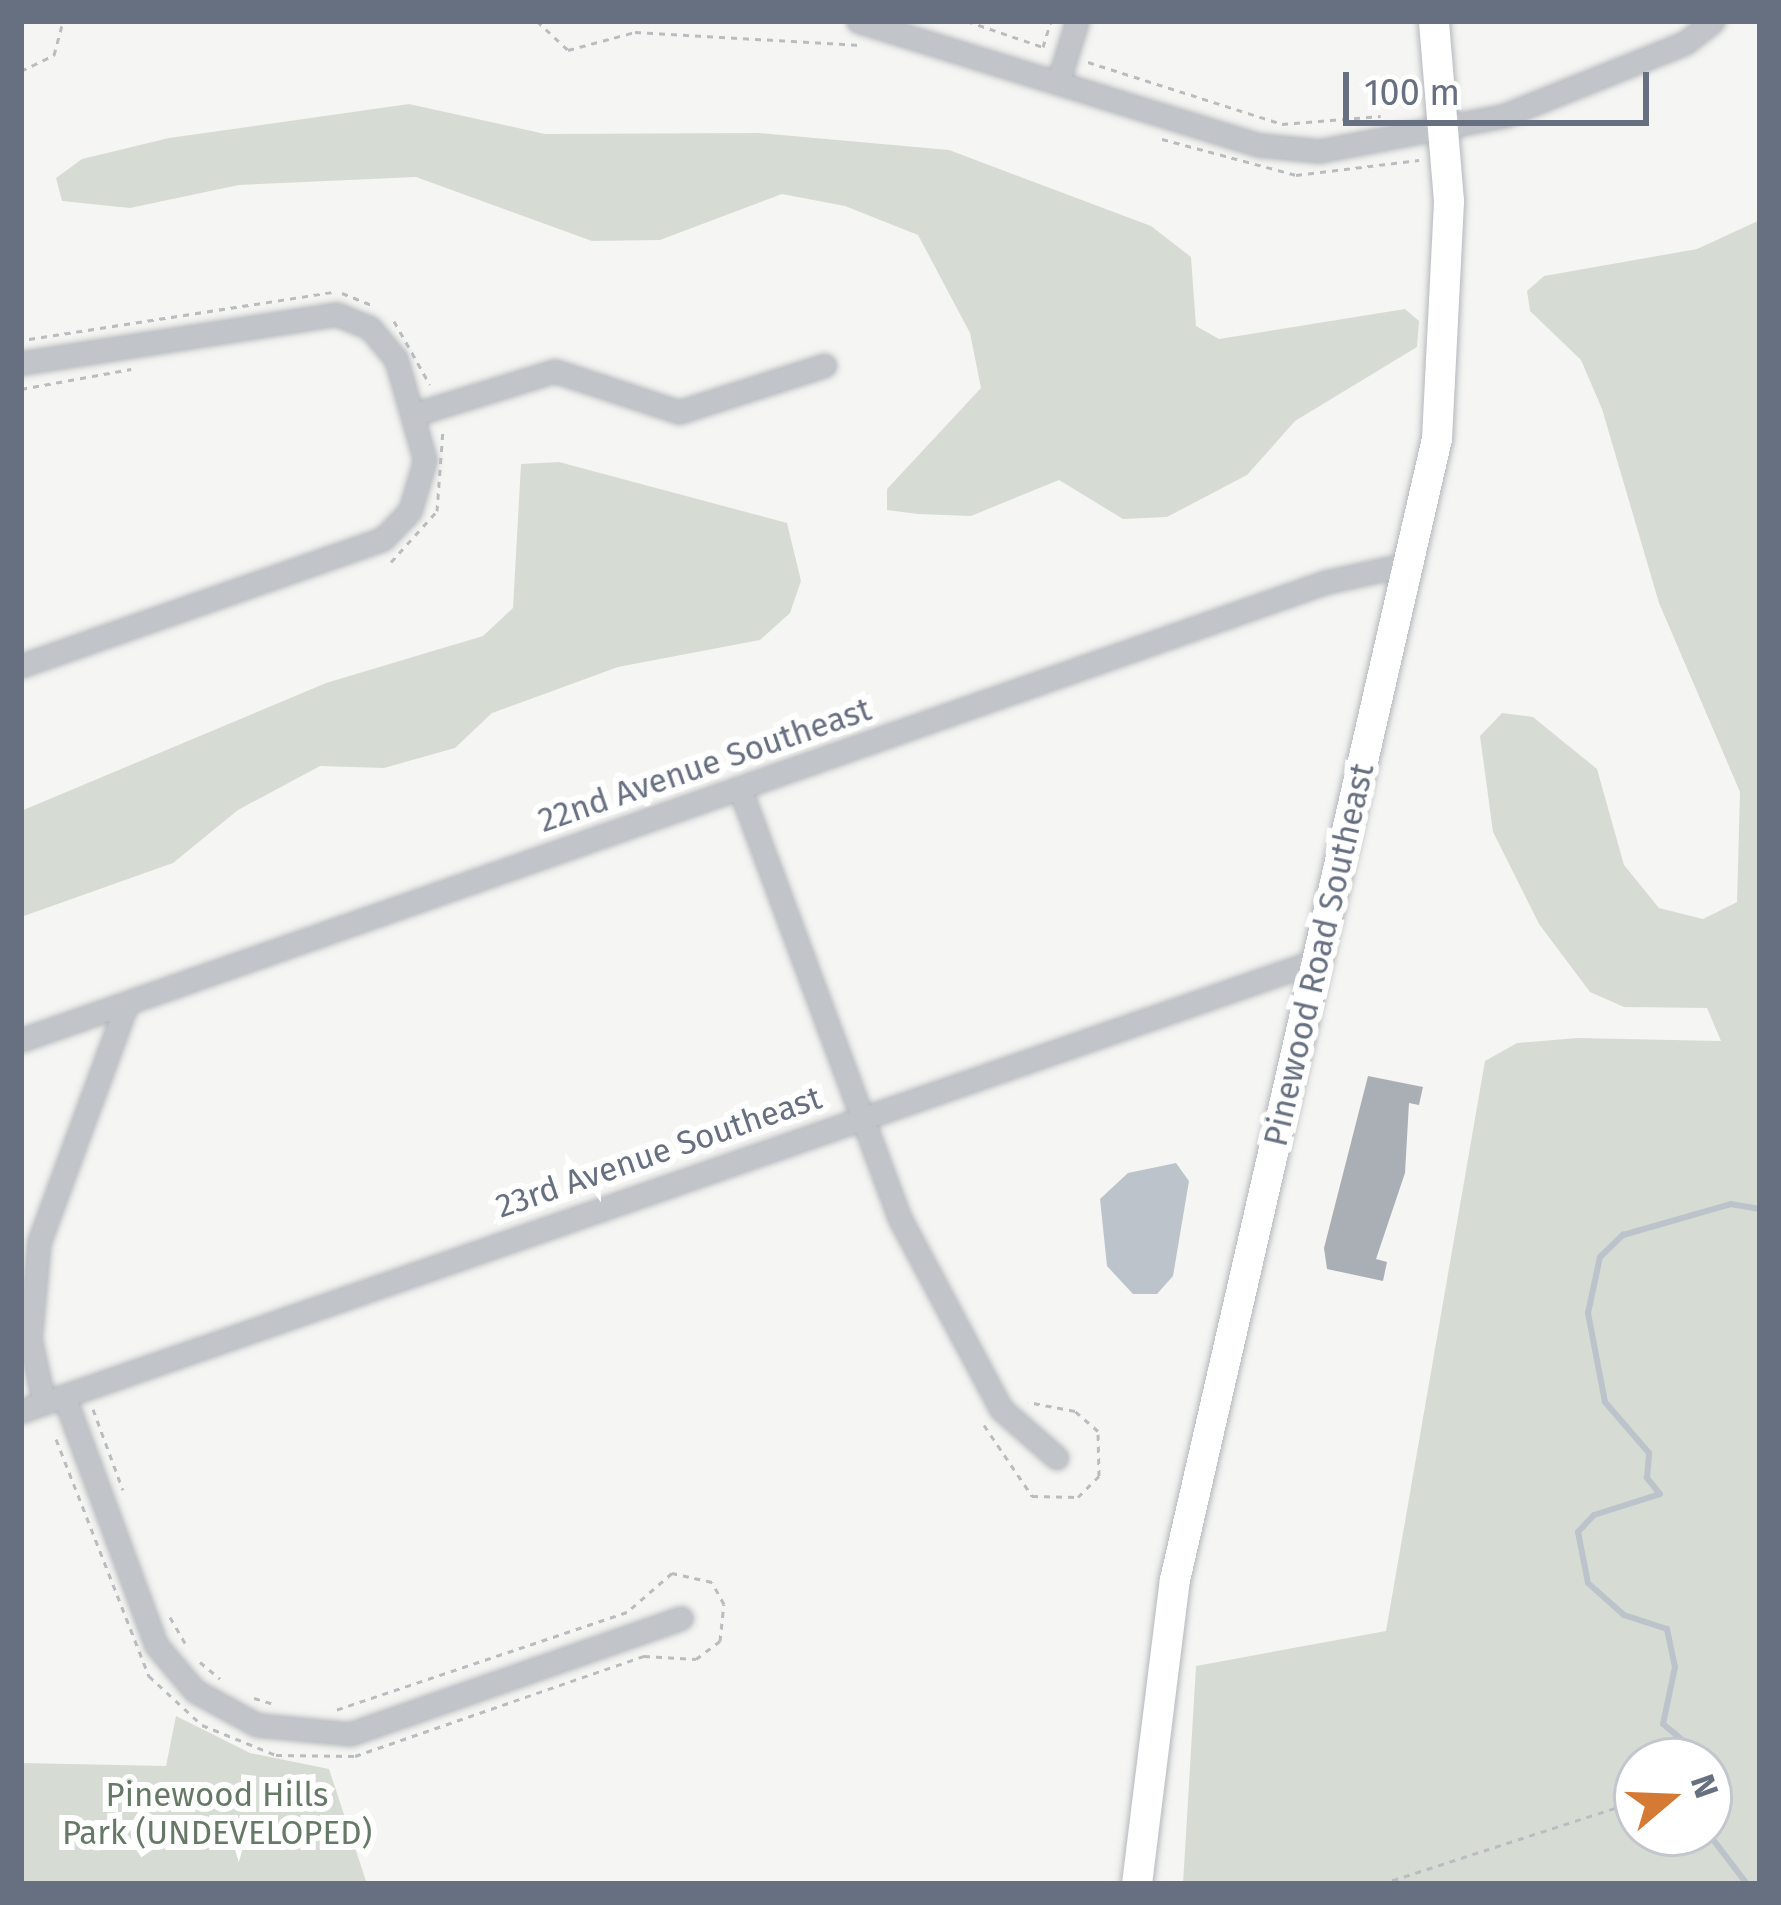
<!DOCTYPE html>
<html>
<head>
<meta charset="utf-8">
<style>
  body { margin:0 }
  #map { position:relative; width:1781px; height:1905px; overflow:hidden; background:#f5f6f3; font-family:"Fira Sans",sans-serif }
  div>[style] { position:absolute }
  .green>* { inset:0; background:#d6dcd4 }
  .water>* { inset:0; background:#bcc3ca }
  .stream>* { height:6px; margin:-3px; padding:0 3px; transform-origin:3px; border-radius:3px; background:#bcc3ca }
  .building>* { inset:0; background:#aaafb6 }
  .path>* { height:3px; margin-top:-1.5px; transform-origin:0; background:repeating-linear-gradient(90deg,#bbbcbf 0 6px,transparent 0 12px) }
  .roads { filter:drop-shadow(0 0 3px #b4b7bc) drop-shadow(0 0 3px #b4b7bc) }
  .street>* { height:21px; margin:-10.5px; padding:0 10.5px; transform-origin:10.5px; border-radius:10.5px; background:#c1c4c8 }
  .secondary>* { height:30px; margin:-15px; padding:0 15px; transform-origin:15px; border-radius:15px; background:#fff }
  span { translate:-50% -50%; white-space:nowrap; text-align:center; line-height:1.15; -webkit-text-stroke:12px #fff; paint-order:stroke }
  .street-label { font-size:33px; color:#677081 }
  .park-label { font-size:33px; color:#657966 }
  .frame { position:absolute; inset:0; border:24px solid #677081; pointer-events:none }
  .north { position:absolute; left:1613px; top:1737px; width:120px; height:120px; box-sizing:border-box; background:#fff; border:3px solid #c2c6cd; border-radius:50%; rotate:71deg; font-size:33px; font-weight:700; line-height:48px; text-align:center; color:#677081 }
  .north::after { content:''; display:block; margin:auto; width:42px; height:54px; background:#d47a35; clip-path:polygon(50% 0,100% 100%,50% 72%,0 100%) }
  .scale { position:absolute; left:1343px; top:72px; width:306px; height:54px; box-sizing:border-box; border:6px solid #677081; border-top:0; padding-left:15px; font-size:36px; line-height:42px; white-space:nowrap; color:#677081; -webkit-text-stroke:9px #fff; paint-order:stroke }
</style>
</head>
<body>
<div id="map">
  <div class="green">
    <div style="clip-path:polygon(409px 104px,545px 134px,758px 133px,949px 150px,1151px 226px,1191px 257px,1196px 326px,1219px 339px,1405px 309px,1419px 321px,1417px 347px,1295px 421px,1247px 475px,1167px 517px,1123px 519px,1059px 480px,971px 516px,918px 514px,887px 510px,887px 489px,981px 388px,970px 333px,918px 235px,845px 206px,782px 194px,660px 240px,592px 241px,416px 177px,239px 185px,130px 208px,62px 201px,56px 178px,82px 159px,169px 138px)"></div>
    <div style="clip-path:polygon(evenodd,1760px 220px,1760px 1884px,1183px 1884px,1196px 1666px,1386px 1631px,1485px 1061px,1517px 1043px,1577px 1038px,1721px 1041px,1707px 1008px,1624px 1007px,1590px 992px,1539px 924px,1493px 832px,1480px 736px,1502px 713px,1533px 717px,1597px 769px,1624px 865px,1659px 908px,1703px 919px,1737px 902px,1740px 792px,1659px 603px,1602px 409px,1581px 360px,1530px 311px,1527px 291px,1544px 276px,1697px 249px,1760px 220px,1709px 1761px,1709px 1833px,1637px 1833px,1637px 1761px,1709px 1761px)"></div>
    <div style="clip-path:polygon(559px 462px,787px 523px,801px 581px,790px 613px,760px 640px,618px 667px,492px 713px,455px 748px,384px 768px,320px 766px,238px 810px,173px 863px,21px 917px,21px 811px,326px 683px,483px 636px,513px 608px,521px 464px)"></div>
    <div style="clip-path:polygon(176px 1716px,250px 1753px,329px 1769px,367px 1884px,21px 1884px,21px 1763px,166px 1766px)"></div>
  </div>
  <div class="water">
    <div style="clip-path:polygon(1176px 1163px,1189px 1181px,1173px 1276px,1157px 1294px,1133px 1294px,1107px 1266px,1100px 1199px,1128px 1173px)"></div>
  </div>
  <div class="stream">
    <div style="left:1708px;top:1761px;width:58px;rotate:-140.6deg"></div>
    <div style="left:1663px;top:1724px;width:58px;rotate:-78.1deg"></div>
    <div style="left:1675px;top:1667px;width:39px;rotate:-102deg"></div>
    <div style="left:1667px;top:1629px;width:45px;rotate:-162deg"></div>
    <div style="left:1624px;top:1615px;width:48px;rotate:-138.4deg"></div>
    <div style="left:1588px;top:1583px;width:52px;rotate:-101.1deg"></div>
    <div style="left:1578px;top:1532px;width:23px;rotate:-47deg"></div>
    <div style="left:1594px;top:1515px;width:69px;rotate:-17.7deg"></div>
    <div style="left:1660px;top:1494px;width:21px;rotate:-129deg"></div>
    <div style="left:1647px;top:1478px;width:25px;rotate:-85deg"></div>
    <div style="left:1649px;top:1453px;width:67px;rotate:-130.8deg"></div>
    <div style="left:1605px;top:1402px;width:91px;rotate:-100.8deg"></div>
    <div style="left:1588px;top:1313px;width:57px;rotate:-77.9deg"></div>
    <div style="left:1600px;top:1257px;width:32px;rotate:-44deg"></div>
    <div style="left:1623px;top:1235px;width:112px;rotate:-16deg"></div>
    <div style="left:1731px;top:1204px;width:29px;rotate:10deg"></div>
    <div style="left:1708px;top:1833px;width:64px;rotate:52.6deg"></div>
  </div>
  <div class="building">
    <div style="clip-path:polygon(1368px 1076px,1423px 1087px,1419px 1105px,1409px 1103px,1405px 1173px,1376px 1259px,1387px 1262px,1383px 1281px,1327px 1269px,1324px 1248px)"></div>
  </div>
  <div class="path">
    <div style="left:537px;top:21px;width:42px;rotate:43.1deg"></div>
    <div style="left:568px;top:50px;width:69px;rotate:-15deg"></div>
    <div style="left:635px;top:32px;width:226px;rotate:3.3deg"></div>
    <div style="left:967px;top:21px;width:80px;rotate:18.9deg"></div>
    <div style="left:1043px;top:47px;width:27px;rotate:-73deg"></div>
    <div style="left:1088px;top:62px;width:204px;rotate:17.7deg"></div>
    <div style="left:1282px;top:124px;width:99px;rotate:-4.6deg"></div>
    <div style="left:21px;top:71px;width:37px;rotate:-26deg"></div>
    <div style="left:54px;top:55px;width:35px;rotate:-75deg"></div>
    <div style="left:1162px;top:139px;width:139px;rotate:15deg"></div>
    <div style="left:1296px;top:175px;width:124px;rotate:-7deg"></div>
    <div style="left:342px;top:293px;width:32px;rotate:22deg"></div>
    <div style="left:394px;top:321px;width:73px;rotate:60.6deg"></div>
    <div style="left:29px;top:339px;width:308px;rotate:-8.8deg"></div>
    <div style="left:21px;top:389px;width:112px;rotate:-10.3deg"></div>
    <div style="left:391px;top:562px;width:69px;rotate:-48deg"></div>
    <div style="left:437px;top:511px;width:82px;rotate:-85.8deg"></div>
    <div style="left:93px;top:1409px;width:86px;rotate:69.7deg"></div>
    <div style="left:984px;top:1425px;width:86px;rotate:55.9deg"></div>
    <div style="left:1032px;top:1496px;width:46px;rotate:1.2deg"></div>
    <div style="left:1078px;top:1497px;width:30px;rotate:-45deg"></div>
    <div style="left:1099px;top:1476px;width:45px;rotate:-91.3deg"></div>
    <div style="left:1098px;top:1431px;width:30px;rotate:-139deg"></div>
    <div style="left:1075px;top:1411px;width:48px;rotate:-169.2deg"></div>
    <div style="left:56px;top:1439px;width:255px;rotate:68.6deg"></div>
    <div style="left:149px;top:1676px;width:72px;rotate:42.8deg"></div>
    <div style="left:202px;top:1725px;width:80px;rotate:22.1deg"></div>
    <div style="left:276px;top:1755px;width:79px;rotate:0.7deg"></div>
    <div style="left:355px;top:1756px;width:306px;rotate:-19.1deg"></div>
    <div style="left:644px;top:1656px;width:52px;rotate:3.3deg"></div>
    <div style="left:696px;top:1659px;width:30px;rotate:-37deg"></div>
    <div style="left:720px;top:1641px;width:37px;rotate:-84deg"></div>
    <div style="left:724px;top:1604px;width:25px;rotate:-119deg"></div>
    <div style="left:712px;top:1582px;width:41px;rotate:-167.3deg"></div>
    <div style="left:672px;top:1573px;width:60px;rotate:139.1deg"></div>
    <div style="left:627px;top:1612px;width:307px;rotate:161.4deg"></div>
    <div style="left:170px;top:1617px;width:32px;rotate:60deg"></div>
    <div style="left:200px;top:1662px;width:26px;rotate:40deg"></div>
    <div style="left:254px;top:1698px;width:21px;rotate:17deg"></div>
    <div style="left:1381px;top:1884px;width:269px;rotate:-18deg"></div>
  </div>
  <div class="roads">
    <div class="street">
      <div style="left:858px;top:21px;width:420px;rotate:17.2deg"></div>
      <div style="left:1259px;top:145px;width:60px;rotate:5.7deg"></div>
      <div style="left:1319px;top:151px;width:187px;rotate:-10.8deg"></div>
      <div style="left:1503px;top:116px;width:196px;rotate:-21.9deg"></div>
      <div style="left:1685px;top:43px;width:36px;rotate:-38deg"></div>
      <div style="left:1060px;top:76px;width:58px;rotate:-72.8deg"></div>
      <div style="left:21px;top:363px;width:319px;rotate:-8.8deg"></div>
      <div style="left:336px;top:314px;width:37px;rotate:22deg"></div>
      <div style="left:370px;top:328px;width:40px;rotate:50deg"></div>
      <div style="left:396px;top:359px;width:105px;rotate:74deg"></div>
      <div style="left:425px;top:460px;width:53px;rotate:106.4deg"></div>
      <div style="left:410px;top:511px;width:39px;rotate:134deg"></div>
      <div style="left:383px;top:539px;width:384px;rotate:160.7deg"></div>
      <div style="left:415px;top:414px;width:146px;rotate:-17.1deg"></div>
      <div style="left:555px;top:371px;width:131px;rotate:18.3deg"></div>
      <div style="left:679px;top:412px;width:153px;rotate:-17.8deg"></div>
      <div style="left:740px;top:789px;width:457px;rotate:69.6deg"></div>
      <div style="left:899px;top:1217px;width:217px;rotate:62deg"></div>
      <div style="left:1001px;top:1409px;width:74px;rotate:41.2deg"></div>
      <div style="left:21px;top:1040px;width:1383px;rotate:-19.34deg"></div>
      <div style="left:1326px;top:582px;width:89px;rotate:-12.3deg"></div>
      <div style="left:64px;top:1396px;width:265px;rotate:69.7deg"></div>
      <div style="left:156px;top:1645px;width:60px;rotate:49.7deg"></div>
      <div style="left:195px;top:1691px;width:71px;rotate:28.7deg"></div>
      <div style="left:257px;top:1725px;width:93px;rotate:5.5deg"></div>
      <div style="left:350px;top:1734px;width:351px;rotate:-19.3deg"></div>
      <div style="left:44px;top:1403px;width:66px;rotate:-102.3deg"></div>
      <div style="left:30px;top:1339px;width:97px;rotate:-84.7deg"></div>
      <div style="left:39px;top:1242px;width:255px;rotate:-69.8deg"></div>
      <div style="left:21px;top:1411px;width:1374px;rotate:-19.16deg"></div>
    </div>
    <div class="secondary">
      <div style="left:1137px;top:1884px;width:306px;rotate:-82.9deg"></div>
      <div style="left:1175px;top:1580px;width:1171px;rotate:-77.07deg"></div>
      <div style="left:1437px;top:439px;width:238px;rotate:-87.1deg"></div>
      <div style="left:1449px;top:201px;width:181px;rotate:-94.8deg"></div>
    </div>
  </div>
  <div class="street-label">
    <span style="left:705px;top:766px;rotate:-19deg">22nd Avenue Southeast</span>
    <span style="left:1320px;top:955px;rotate:-77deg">Pinewood Road Southeast</span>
    <span style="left:659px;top:1153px;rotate:-19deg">23rd Avenue Southeast</span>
  </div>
  <div class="park-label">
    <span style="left:217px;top:1815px">Pinewood Hills<br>Park (UNDEVELOPED)</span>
  </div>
  <div class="frame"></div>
  <div class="north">N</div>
  <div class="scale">100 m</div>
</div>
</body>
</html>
